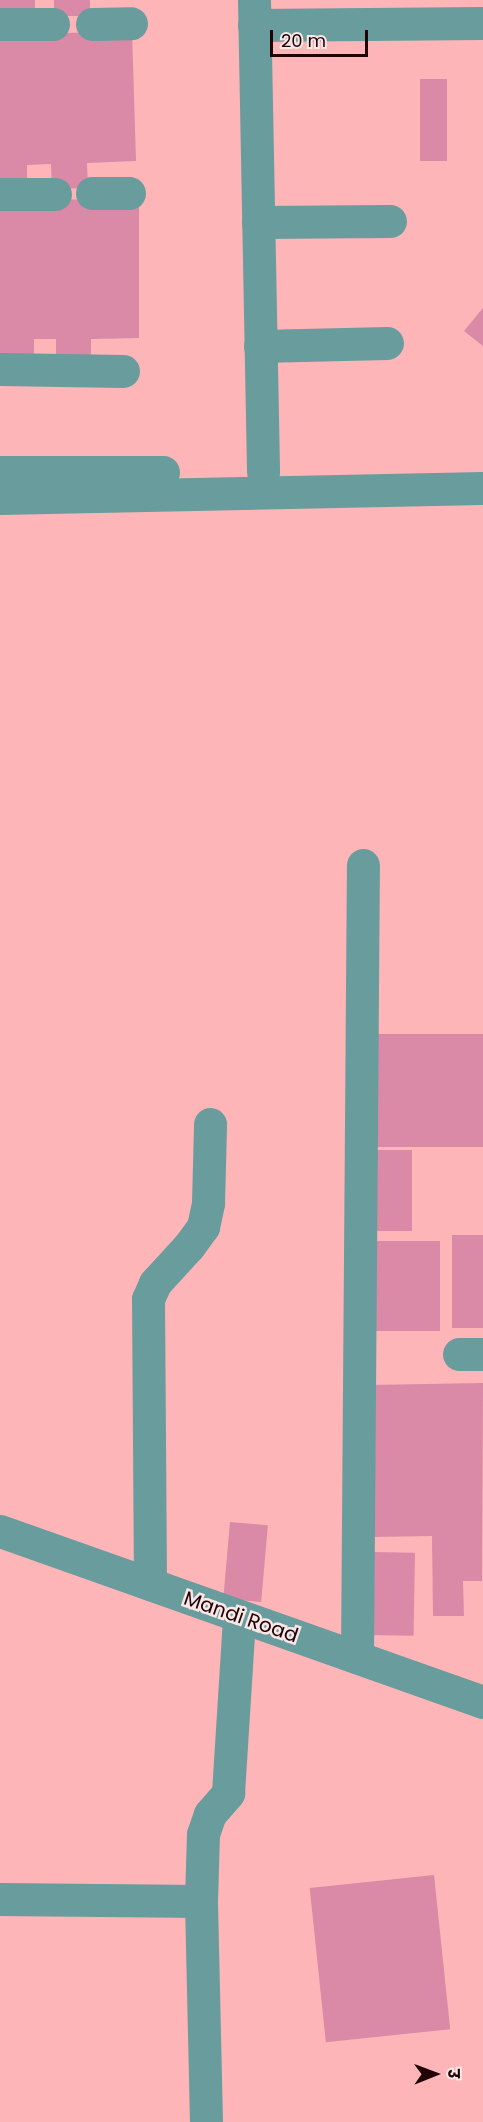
<!DOCTYPE html>
<html>
<head>
<meta charset="utf-8">
<style>
  body { margin:0 }
  #map { position:relative; width:483px; height:2122px; overflow:hidden; background:#fdb5b7; font-family:Poppins,"Noto Sans Devanagari",sans-serif }
  div>[style] { position:absolute }
  .building>* { inset:0; background:#da89a6; transform-origin:0 0 }
  .minor>* { height:33px; margin:-16.5px; padding:0 16.5px; transform-origin:16.5px; border-radius:16.5px; background:#689c9d }
  span { translate:-50% -50%; white-space:nowrap; text-align:center; line-height:1.15; -webkit-text-stroke:5px #f9e6e6; paint-order:stroke }
  .street-label { font-size:20px; color:#200306 }
  .north { position:absolute; left:405px; top:2044px; width:60px; height:60px; -webkit-text-stroke:4px #f9e6e6; paint-order:stroke; rotate:89deg; font-size:16px; font-weight:700; line-height:24px; text-align:center; color:#200306 }
  .north::after { content:''; display:block; margin:auto; width:21px; height:27px; background:#200306; clip-path:polygon(50% 0,100% 100%,50% 72%,0 100%) }
  .scale { position:absolute; left:270px; top:30px; width:98px; height:27px; box-sizing:border-box; border:3px solid #200306; border-top:0; padding-left:8px; font-size:18px; line-height:21px; white-space:nowrap; color:#200306; -webkit-text-stroke:4px #f9e6e6; paint-order:stroke }
</style>
</head>
<body>
<div id="map">
  <div class="building">
    <div style="left:0;top:0;width:35px;height:14px"></div>
    <div style="left:54px;top:0;width:36px;height:16px"></div>
    <div style="clip-path:polygon(132px 31px,136px 161px,87px 163px,88px 188px,52px 189px,51px 164px,27px 165px,27px 183px,0 183px,0 35px)"></div>
    <div style="left:420px;top:79px;width:27px;height:82px"></div>
    <div style="clip-path:polygon(139px 199px,139px 338px,91px 339px,91px 363px,56px 363px,56px 339px,34px 339px,34px 354px,0 354px,0 200px)"></div>
    <div style="clip-path:polygon(483px 308px,483px 346px,464px 331px)"></div>
    <div style="left:367px;top:1034px;width:116px;height:113px"></div>
    <div style="left:412px;top:1150px;width:81px;height:42px;rotate:90deg"></div>
    <div style="left:452px;top:1235px;width:31px;height:93px"></div>
    <div style="left:440px;top:1241px;width:90px;height:72px;rotate:90deg"></div>
    <div style="clip-path:polygon(483px 1383px,482px 1581px,463px 1581px,464px 1616px,433px 1616px,432px 1536px,372px 1537px,370px 1385px)"></div>
    <div style="left:230px;top:1522px;width:38px;height:77px;rotate:5deg"></div>
    <div style="left:369px;top:1552px;width:46px;height:83px;rotate:1deg"></div>
    <div style="left:434px;top:1875px;width:155px;height:125px;rotate:84deg"></div>
  </div>
  <div class="minor">
    <div style="left:254px;top:0;width:472px;rotate:88.9deg"></div>
    <div style="left:0;top:24px;width:53px"></div>
    <div style="left:92px;top:24px;width:39px;rotate:-1deg"></div>
    <div style="left:254px;top:25px;width:229px;rotate:-0.5deg"></div>
    <div style="left:92px;top:193px;width:37px"></div>
    <div style="left:0;top:194px;width:55px"></div>
    <div style="left:258px;top:222px;width:132px;rotate:-0.4deg"></div>
    <div style="left:260px;top:346px;width:127px;rotate:-1.4deg"></div>
    <div style="left:0;top:369px;width:123px;rotate:0.9deg"></div>
    <div style="left:0;top:472px;width:163px"></div>
    <div style="left:0;top:498px;width:483px;rotate:-1.2deg"></div>
    <div style="left:459px;top:1354px;width:24px"></div>
    <div style="left:0;top:1531px;width:512px;rotate:19.5deg"></div>
    <div style="left:150px;top:1584px;width:285px;rotate:-90.4deg"></div>
    <div style="left:148px;top:1299px;width:17px;rotate:-66deg"></div>
    <div style="left:155px;top:1283px;width:50px;rotate:-47.4deg"></div>
    <div style="left:189px;top:1246px;width:24px;rotate:-54deg"></div>
    <div style="left:203px;top:1227px;width:25px;rotate:-78deg"></div>
    <div style="left:208px;top:1203px;width:79px;rotate:-88.5deg"></div>
    <div style="left:357px;top:1657px;width:792px;rotate:-89.57deg"></div>
    <div style="left:0;top:1899px;width:201px;rotate:0.6deg"></div>
    <div style="left:206px;top:2122px;width:221px;rotate:-91.3deg"></div>
    <div style="left:201px;top:1901px;width:67px;rotate:-88.3deg"></div>
    <div style="left:203px;top:1834px;width:21px;rotate:-71deg"></div>
    <div style="left:210px;top:1814px;width:28px;rotate:-49deg"></div>
    <div style="left:228px;top:1793px;width:177px;rotate:-86.4deg"></div>
  </div>
  <div class="street-label">
    <span style="left:241px;top:1617px;rotate:19deg">Mandi Road</span>
  </div>
  <div class="north">उ</div>
  <div class="scale">20 m</div>
</div>
</body>
</html>
